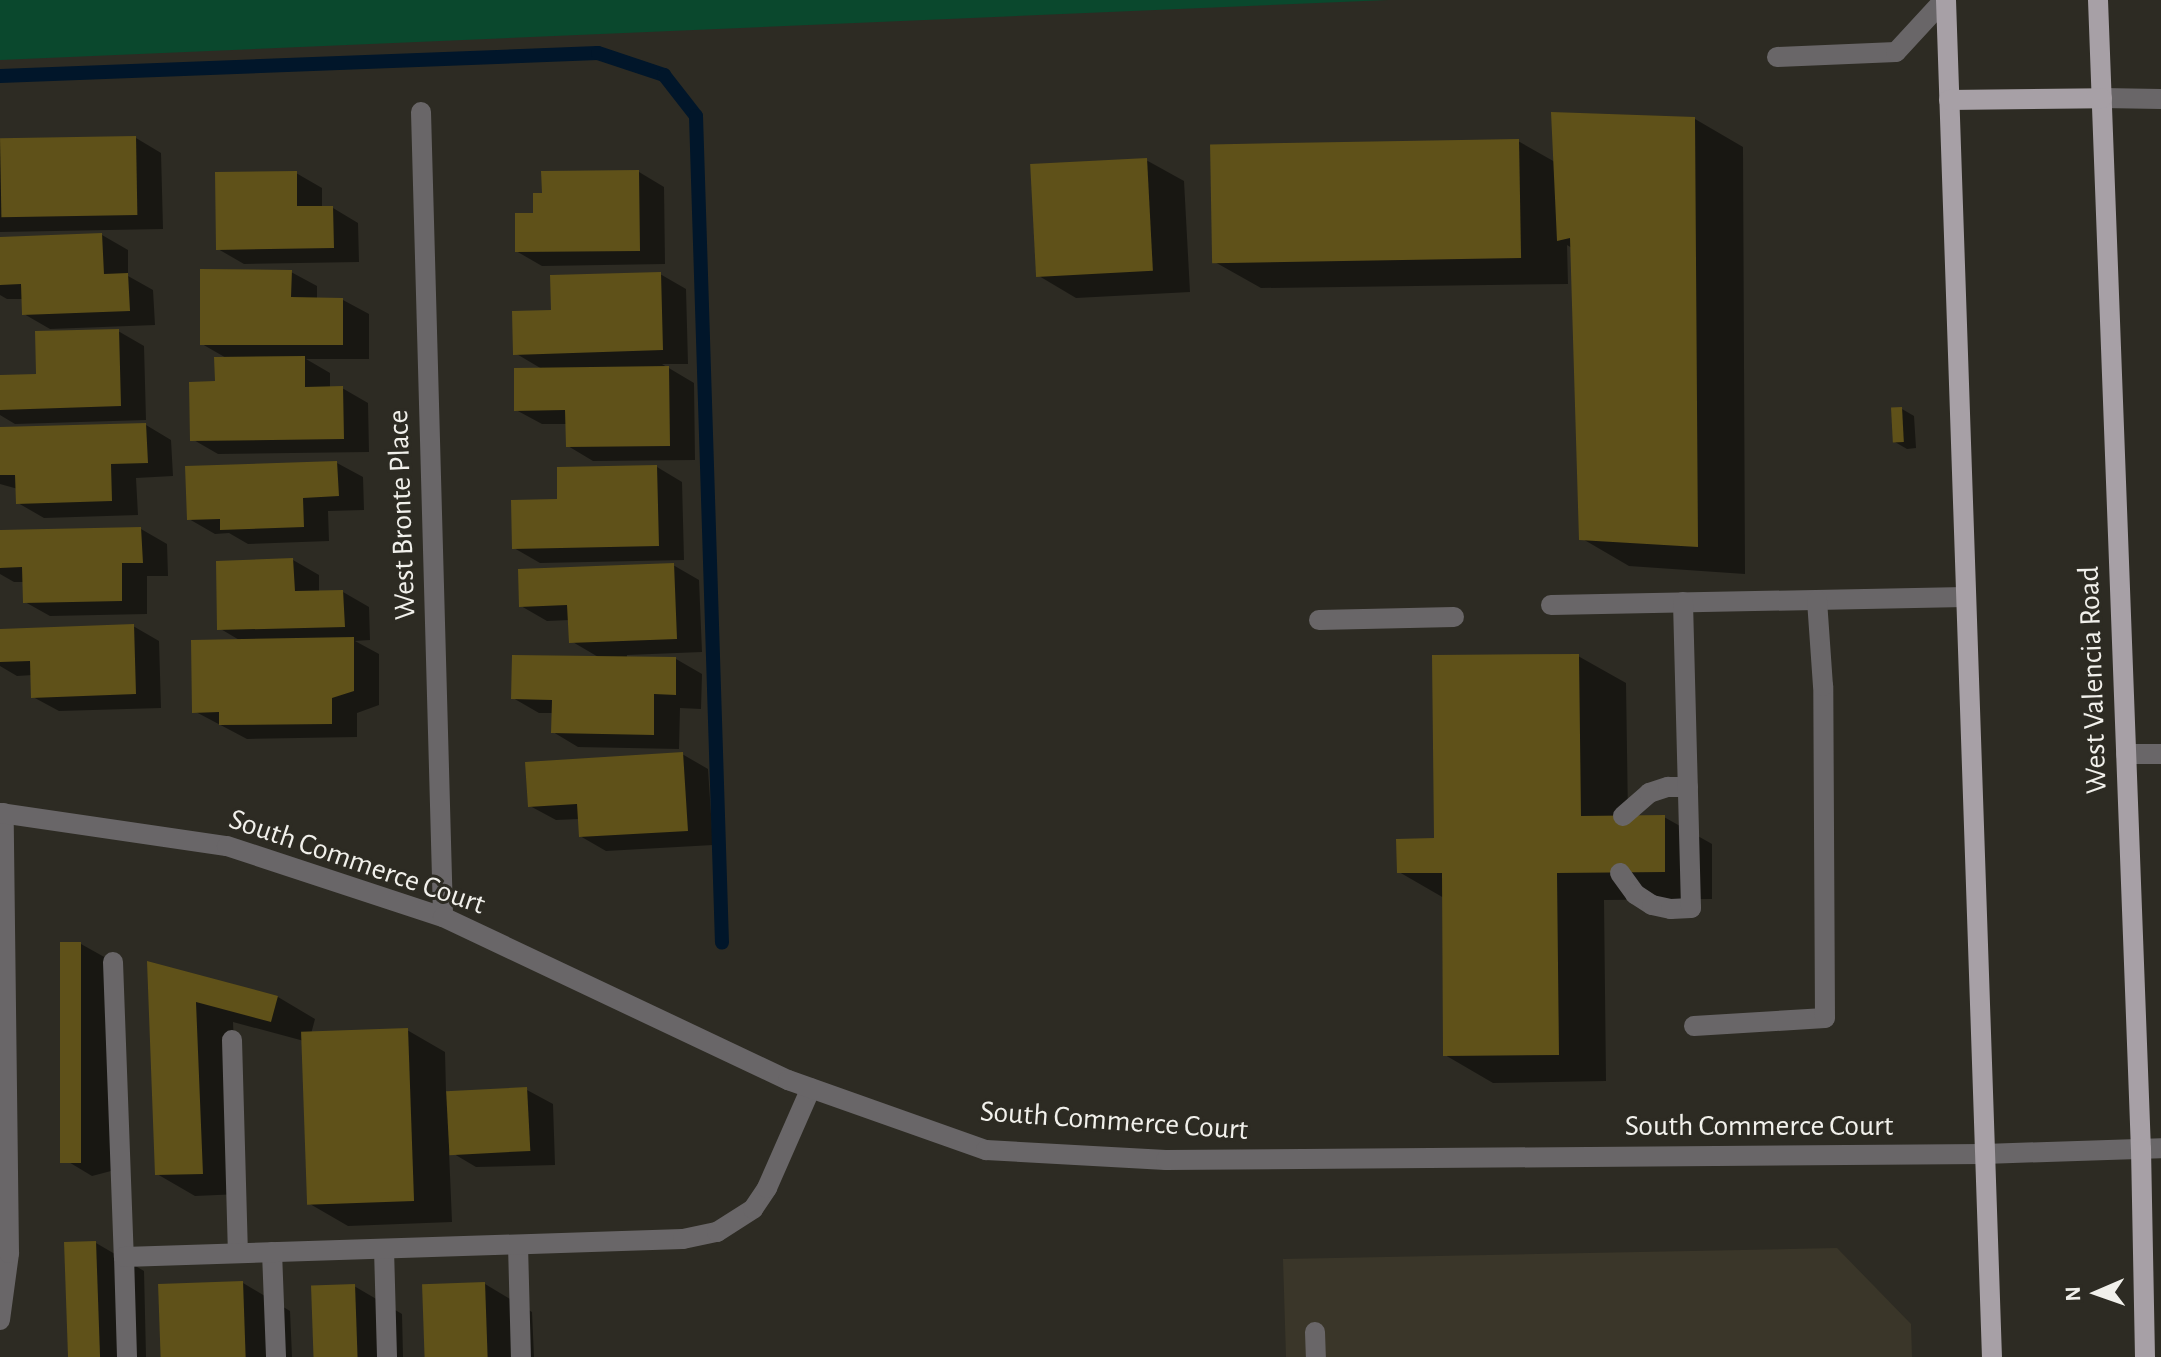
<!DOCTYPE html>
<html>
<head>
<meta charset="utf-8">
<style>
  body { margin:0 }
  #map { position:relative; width:2161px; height:1357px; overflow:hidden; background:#2d2b23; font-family:"Alegreya Sans",sans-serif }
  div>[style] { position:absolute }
  .built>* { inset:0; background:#3a3629 }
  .green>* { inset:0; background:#0a482d }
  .shadow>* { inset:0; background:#0007 }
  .stream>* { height:14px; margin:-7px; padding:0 7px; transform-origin:7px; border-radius:7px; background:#01162a }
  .building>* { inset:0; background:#5f5119; transform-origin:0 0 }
  .service>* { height:20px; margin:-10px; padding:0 10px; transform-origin:10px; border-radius:10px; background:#696668 }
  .minor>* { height:20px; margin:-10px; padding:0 10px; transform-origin:10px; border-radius:10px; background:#696668 }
  .primary>* { height:20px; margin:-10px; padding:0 10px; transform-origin:10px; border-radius:10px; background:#a7a0a6 }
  span { translate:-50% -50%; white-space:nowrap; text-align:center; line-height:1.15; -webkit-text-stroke:6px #2d2b23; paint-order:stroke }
  .street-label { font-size:30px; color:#f1f0eb }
  .north { position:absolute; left:2057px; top:1253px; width:80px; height:80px; -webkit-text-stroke:6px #2d2b23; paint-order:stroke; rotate:268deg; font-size:22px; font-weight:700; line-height:32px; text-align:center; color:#f1f0eb }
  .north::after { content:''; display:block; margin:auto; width:28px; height:36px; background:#f1f0eb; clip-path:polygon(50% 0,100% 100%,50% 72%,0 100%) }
</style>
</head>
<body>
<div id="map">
  <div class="built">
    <div style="clip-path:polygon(1837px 1248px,1911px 1324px,1912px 1357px,1286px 1357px,1283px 1259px)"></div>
  </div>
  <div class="green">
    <div style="clip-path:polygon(0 0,1388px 0,0 60px)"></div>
  </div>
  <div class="shadow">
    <div style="clip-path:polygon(1695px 119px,1743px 147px,1745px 574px,1629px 566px,1581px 538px,1572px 248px,1567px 245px,1568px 284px,1261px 288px,1213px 261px,1518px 141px,1555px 162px)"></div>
    <div style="clip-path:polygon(136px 138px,161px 153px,163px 229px,0 232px,0 140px)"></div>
    <div style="clip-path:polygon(1146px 160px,1184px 181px,1190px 292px,1076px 298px,1039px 276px)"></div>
    <div style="clip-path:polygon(639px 172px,664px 187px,665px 264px,542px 266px,516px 251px,535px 215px)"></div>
    <div style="clip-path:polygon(296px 173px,322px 188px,322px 208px,333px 208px,358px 223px,359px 262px,244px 264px,218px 249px)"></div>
    <div style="clip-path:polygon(102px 235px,128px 250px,128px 276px,153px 290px,155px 325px,50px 329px,24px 314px,23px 299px,7px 299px,0 295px,0 239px)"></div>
    <div style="clip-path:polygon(291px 272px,317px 286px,317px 299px,343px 300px,369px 314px,369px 359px,306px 359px,330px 373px,330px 389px,342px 388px,368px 403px,369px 452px,218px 454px,192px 439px,228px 359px,202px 344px)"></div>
    <div style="clip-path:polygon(660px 274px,686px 289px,688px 364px,662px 364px,694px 383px,695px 460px,593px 461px,568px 446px,567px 424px,542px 424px,516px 410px,542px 369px,515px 353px)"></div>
    <div style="clip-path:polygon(118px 331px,144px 346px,146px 420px,15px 424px,0 415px,0 377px,38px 376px)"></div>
    <div style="clip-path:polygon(1902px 409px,1914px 416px,1916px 448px,1907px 449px,1895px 442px)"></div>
    <div style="clip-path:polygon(146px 425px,171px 440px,173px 476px,136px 478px,138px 515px,44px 518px,18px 503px,18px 489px,0 484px,0 429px)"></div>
    <div style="clip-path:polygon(337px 463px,363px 477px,364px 510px,328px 511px,329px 541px,248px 544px,229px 533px,215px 534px,189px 519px)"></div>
    <div style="clip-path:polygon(657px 467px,682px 482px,684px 560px,540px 563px,514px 548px,559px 501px)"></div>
    <div style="clip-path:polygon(141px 529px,167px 544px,168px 576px,147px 576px,147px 614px,50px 616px,25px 602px,24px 582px,14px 582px,0 574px,0 532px)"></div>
    <div style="clip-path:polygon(293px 560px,319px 575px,319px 593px,343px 592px,369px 607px,370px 640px,355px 641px,379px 654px,379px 705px,357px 713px,357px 737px,247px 739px,194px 711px,241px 641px,219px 628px)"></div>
    <div style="clip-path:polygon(673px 565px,699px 580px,702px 652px,627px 655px,627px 659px,676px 659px,702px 674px,701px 709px,680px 708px,679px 749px,578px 747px,553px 732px,553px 713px,539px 713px,513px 698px,600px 658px,571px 641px,570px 620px,547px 621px,521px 606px)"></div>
    <div style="clip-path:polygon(133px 626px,159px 641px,161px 708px,59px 711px,33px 697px,33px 675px,17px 676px,0 666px,0 631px)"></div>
    <div style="clip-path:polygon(1578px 656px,1626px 683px,1628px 817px,1664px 817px,1712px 844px,1712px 899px,1604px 900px,1606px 1081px,1493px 1083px,1445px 1055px,1444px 898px,1399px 872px,1436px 840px)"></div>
    <div style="clip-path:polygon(682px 754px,708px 769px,713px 845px,606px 851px,580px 836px,579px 819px,556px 820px,530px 806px)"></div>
    <div style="clip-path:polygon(81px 944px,106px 958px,111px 1171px,92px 1176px,67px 1161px)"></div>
    <div style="clip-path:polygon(149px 964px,278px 997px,315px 1019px,311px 1034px,407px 1030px,445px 1052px,446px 1092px,527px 1090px,553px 1104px,555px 1165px,476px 1167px,449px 1151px,452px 1222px,348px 1226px,310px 1204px,304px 1041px,233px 1022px,240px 1194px,195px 1196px,157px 1174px)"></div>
    <div style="clip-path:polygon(96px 1243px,144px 1271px,146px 1357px,69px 1357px)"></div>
    <div style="clip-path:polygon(243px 1283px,290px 1311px,292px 1357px,163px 1357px)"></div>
    <div style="clip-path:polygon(485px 1284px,532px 1312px,534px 1357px,426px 1357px)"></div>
    <div style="clip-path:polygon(354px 1286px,402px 1314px,403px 1357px,315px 1357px)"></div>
  </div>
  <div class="stream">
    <div style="left:0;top:76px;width:598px;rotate:-2.2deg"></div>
    <div style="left:598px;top:53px;width:70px;rotate:18.4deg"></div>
    <div style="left:664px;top:75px;width:52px;rotate:52deg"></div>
    <div style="left:696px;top:116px;width:827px;rotate:88.2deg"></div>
  </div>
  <div class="building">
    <div style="clip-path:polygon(1551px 112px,1695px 117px,1698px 547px,1579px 540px,1570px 238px,1557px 241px)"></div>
    <div style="left:136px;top:136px;width:79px;height:136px;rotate:89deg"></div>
    <div style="left:1519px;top:139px;width:119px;height:309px;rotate:89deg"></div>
    <div style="left:1147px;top:158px;width:113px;height:117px;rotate:87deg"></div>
    <div style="clip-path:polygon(639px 170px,640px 251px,515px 252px,515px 213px,533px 213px,533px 193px,542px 193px,541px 171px)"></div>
    <div style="clip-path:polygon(297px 171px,297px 206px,333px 206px,334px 248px,216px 250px,215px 172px)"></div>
    <div style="clip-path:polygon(102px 233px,104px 274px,128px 273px,130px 311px,22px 315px,21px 284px,0 285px,0 237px)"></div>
    <div style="clip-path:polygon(200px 269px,292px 270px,291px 297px,343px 298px,343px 345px,200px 345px)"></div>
    <div style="clip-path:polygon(661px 272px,663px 350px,513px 355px,512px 311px,551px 310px,550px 275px)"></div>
    <div style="clip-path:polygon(119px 329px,121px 406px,0 410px,0 375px,36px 374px,35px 331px)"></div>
    <div style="clip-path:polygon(305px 356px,305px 387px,343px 386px,344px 439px,190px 441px,189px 382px,215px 381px,214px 357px)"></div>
    <div style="clip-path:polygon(669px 366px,670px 446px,566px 447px,565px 410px,514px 411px,514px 368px)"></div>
    <div style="left:1902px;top:407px;width:35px;height:11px;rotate:87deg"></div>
    <div style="clip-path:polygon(146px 423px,148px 463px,111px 464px,112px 501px,16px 504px,15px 475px,0 475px,0 427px)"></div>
    <div style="clip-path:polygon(337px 461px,339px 496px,303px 498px,304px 527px,220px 530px,220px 519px,187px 520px,185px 466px)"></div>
    <div style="clip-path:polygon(657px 465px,659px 546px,512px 549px,511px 500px,557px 499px,557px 467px)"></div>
    <div style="clip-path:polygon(141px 527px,143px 563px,122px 563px,122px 601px,23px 603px,22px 567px,0 568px,0 530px)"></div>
    <div style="clip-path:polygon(293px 558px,295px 591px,343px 590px,345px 627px,217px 630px,216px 561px)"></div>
    <div style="clip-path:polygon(674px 563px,677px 639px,569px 643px,567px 605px,519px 607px,518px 569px)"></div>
    <div style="clip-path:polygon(134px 624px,136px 694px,31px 698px,30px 661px,0 662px,0 629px)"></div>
    <div style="clip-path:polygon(354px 637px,354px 691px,332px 698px,332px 724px,219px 725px,219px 712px,192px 713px,191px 640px)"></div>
    <div style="clip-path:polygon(1579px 654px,1581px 816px,1665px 815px,1665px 872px,1557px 873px,1559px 1055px,1443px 1056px,1442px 873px,1397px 873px,1396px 839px,1434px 838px,1432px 655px)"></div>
    <div style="clip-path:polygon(512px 655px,676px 657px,676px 695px,654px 694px,654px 735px,551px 733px,552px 700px,511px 699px)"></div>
    <div style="clip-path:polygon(683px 752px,688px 831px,579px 837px,577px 804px,528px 807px,525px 762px)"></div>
    <div style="left:60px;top:942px;width:21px;height:221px"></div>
    <div style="clip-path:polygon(147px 961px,278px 996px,271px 1022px,196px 1002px,203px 1174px,155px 1175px)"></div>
    <div style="left:408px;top:1028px;width:173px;height:107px;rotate:88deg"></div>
    <div style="left:527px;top:1087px;width:64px;height:81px;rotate:87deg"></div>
    <div style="left:96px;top:1241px;width:116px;height:32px;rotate:88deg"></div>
    <div style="left:243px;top:1281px;width:76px;height:85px;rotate:88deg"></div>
    <div style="left:485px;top:1282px;width:75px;height:63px;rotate:88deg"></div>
    <div style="left:355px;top:1284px;width:73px;height:44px;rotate:88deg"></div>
  </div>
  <div class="service">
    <div style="left:1777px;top:57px;width:119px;rotate:-2.4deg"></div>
    <div style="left:1896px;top:52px;width:71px;rotate:-47.3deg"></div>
    <div style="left:2102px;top:98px;width:59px;rotate:1deg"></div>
    <div style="left:1551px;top:605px;width:414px;rotate:-1.1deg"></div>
    <div style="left:1319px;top:620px;width:135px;rotate:-1.3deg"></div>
    <div style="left:2126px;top:754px;width:35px"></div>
    <div style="left:1623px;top:816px;width:35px;rotate:-41deg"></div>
    <div style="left:1649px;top:793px;width:20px;rotate:-18deg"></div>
    <div style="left:1668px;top:787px;width:20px"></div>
    <div style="left:1620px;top:873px;width:26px;rotate:54deg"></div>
    <div style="left:1635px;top:894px;width:20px;rotate:33deg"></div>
    <div style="left:1652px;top:905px;width:19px;rotate:12deg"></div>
    <div style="left:1671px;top:909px;width:20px;rotate:-3deg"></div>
    <div style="left:1691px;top:908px;width:306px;rotate:-91.5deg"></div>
    <div style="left:113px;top:962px;width:295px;rotate:87.9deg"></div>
    <div style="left:1694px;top:1026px;width:131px;rotate:-3.5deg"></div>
    <div style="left:1825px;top:1018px;width:332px;rotate:-90.3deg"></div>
    <div style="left:1823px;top:686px;width:86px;rotate:-94deg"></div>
    <div style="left:232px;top:1040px;width:213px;rotate:88.4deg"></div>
    <div style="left:518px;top:1245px;width:112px;rotate:88.5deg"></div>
    <div style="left:384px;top:1249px;width:108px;rotate:88.4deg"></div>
    <div style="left:272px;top:1252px;width:105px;rotate:87.8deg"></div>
    <div style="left:0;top:1320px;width:68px;rotate:-82.3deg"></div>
    <div style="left:9px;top:1253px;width:440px;rotate:-90.7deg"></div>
    <div style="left:1315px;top:1332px;width:25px;rotate:88deg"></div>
    <div style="left:127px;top:1357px;width:100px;rotate:-91.7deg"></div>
    <div style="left:124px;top:1257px;width:559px;rotate:-1.84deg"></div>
    <div style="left:683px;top:1239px;width:35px;rotate:-12deg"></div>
    <div style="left:717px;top:1232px;width:43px;rotate:-32.6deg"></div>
    <div style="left:753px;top:1209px;width:25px;rotate:-56deg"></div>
    <div style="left:767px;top:1188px;width:109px;rotate:-66.3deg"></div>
  </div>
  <div class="minor">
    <div style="left:421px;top:112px;width:805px;rotate:88.43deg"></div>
    <div style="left:0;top:813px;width:229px;rotate:8.3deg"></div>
    <div style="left:227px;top:846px;width:227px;rotate:18.2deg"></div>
    <div style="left:443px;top:917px;width:382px;rotate:25.3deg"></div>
    <div style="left:788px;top:1080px;width:210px;rotate:19.5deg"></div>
    <div style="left:986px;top:1150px;width:180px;rotate:3.2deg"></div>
    <div style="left:1166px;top:1160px;width:818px;rotate:-0.42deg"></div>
    <div style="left:1984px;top:1154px;width:177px;rotate:-1.9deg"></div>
  </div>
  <div class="primary">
    <div style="left:1946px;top:0;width:1358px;rotate:88.06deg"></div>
    <div style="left:2098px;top:0;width:1150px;rotate:87.86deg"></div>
    <div style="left:2141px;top:1149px;width:208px;rotate:88.9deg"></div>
    <div style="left:1949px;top:100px;width:153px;rotate:-0.7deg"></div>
  </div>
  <div class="street-label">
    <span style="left:402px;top:515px;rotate:-92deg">West Bronte Place</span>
    <span style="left:2093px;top:680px;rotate:-92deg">West Valencia Road</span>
    <span style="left:357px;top:862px;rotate:19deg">South Commerce Court</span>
    <span style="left:1114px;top:1121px;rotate:4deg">South Commerce Court</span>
    <span style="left:1759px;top:1126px">South Commerce Court</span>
  </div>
  <div class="north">N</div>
</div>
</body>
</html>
